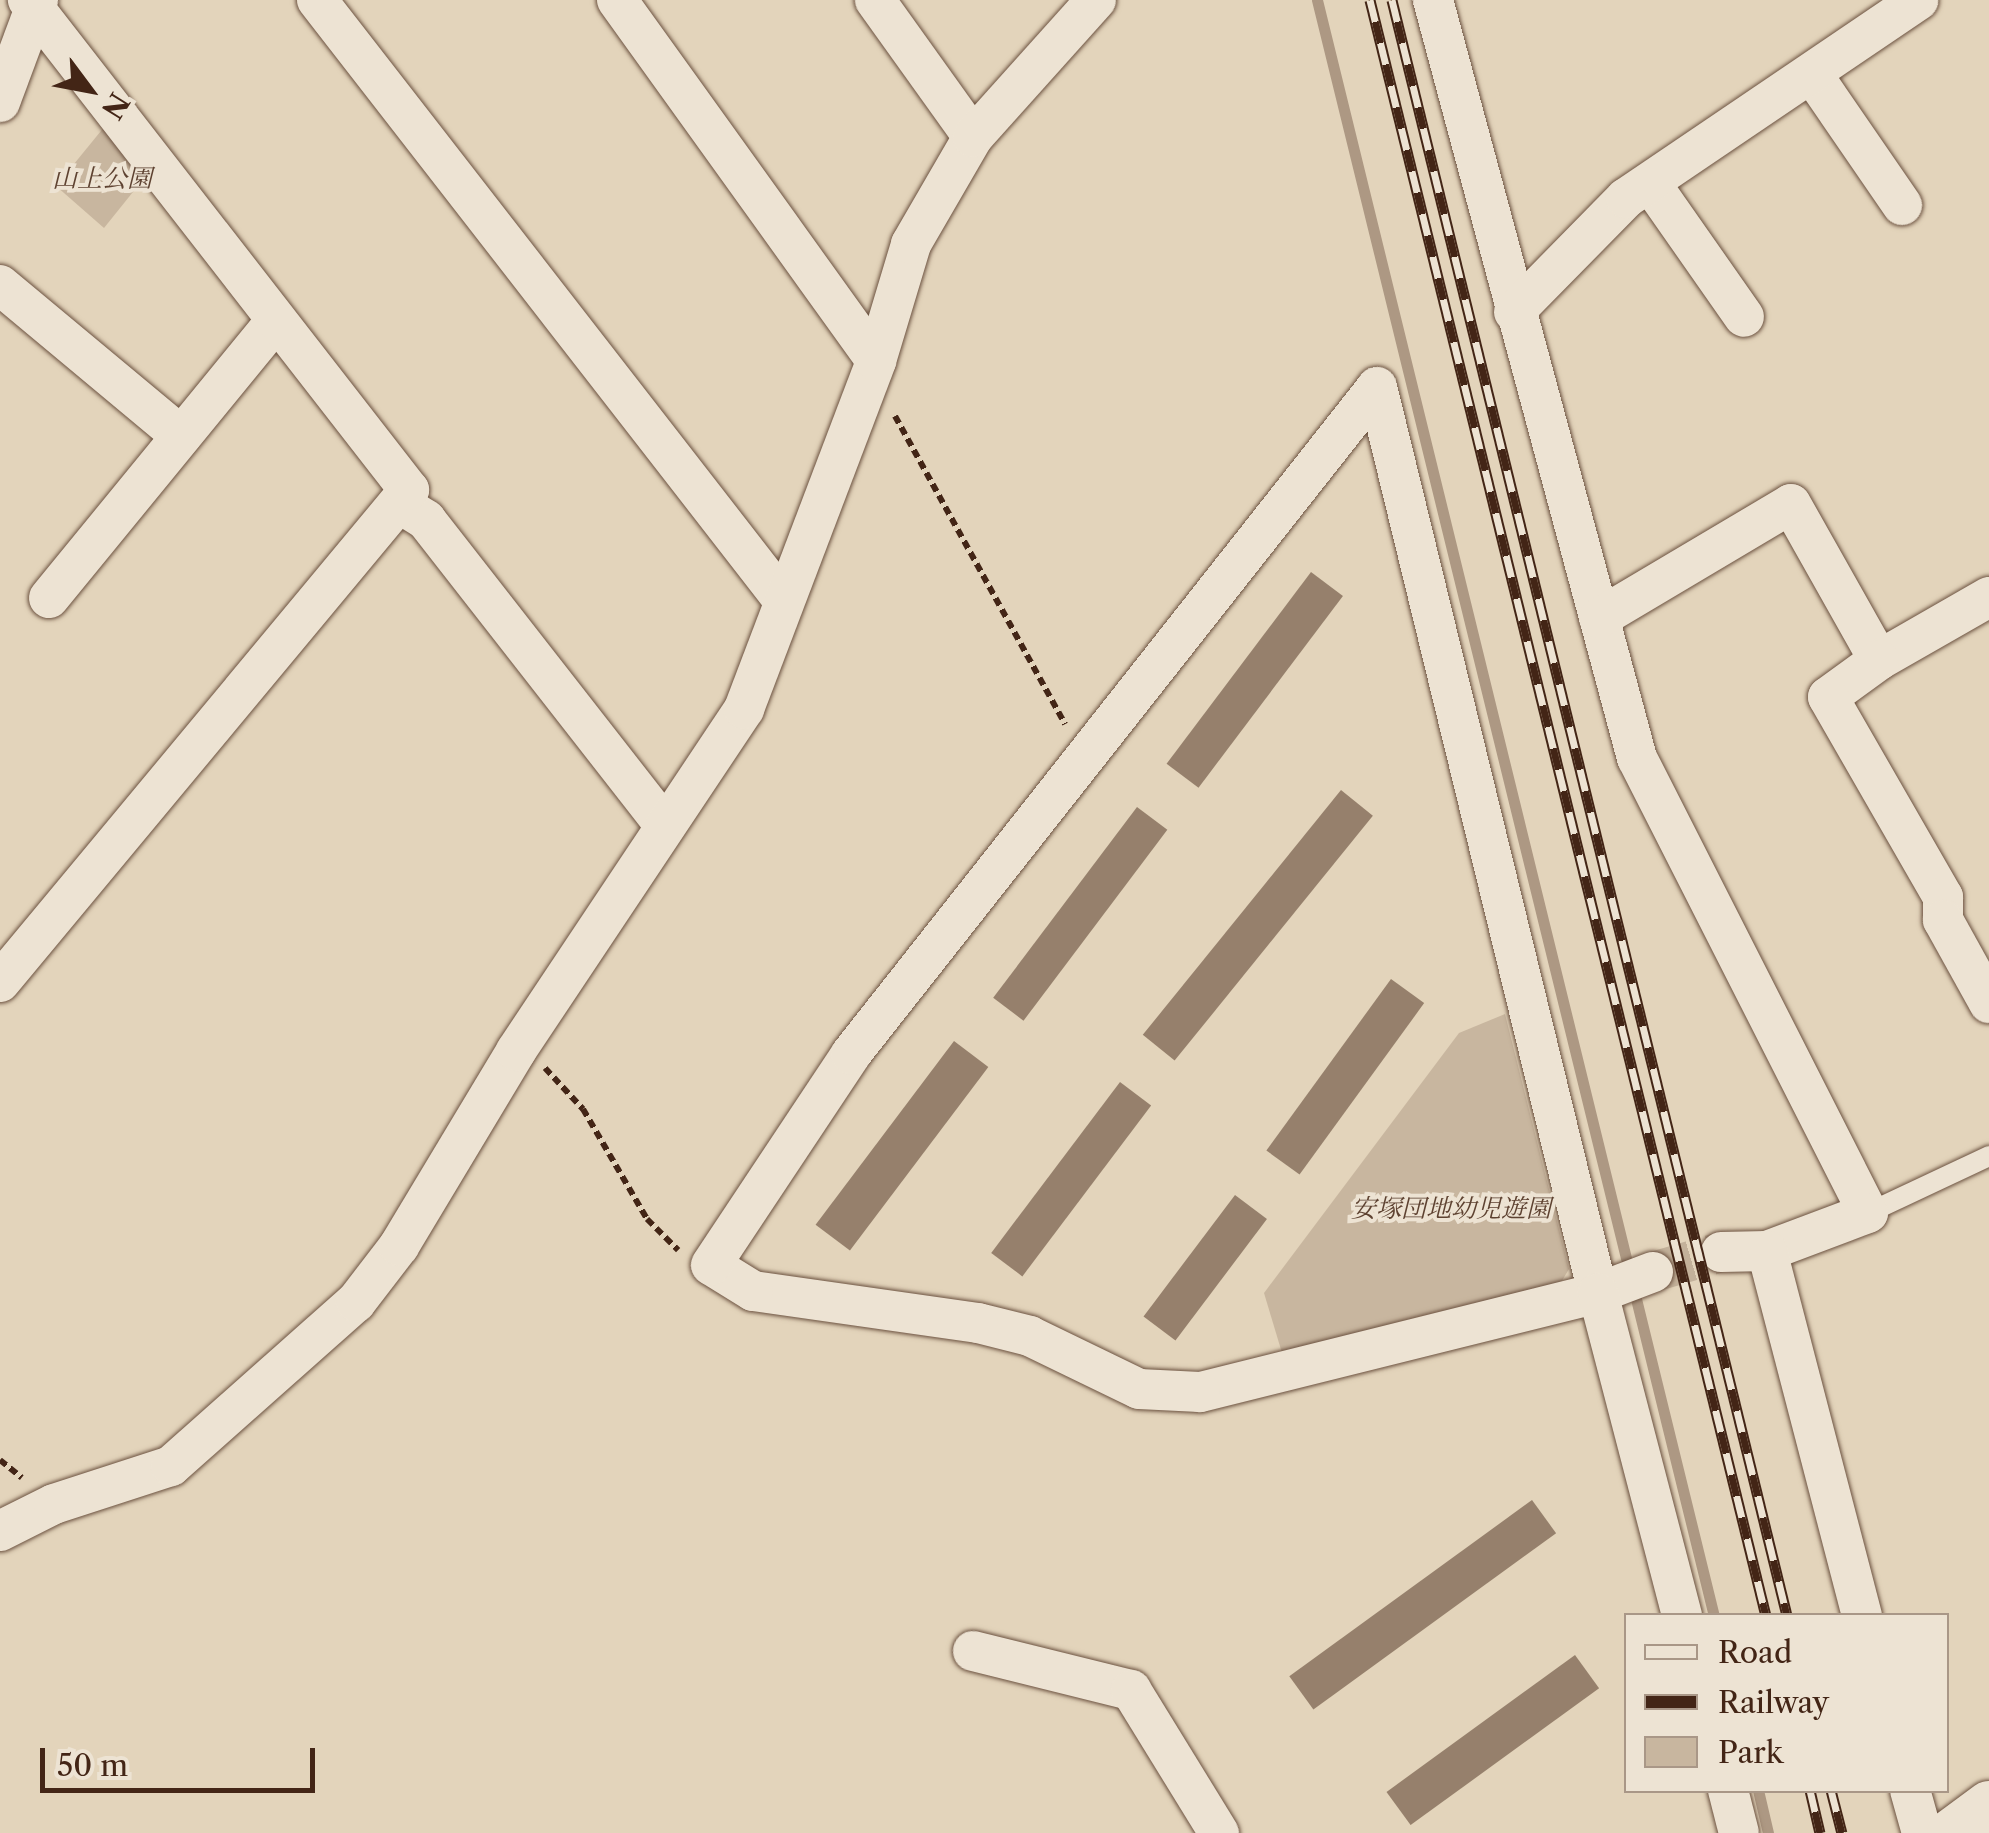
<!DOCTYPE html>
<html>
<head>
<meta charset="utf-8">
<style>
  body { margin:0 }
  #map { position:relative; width:1989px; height:1833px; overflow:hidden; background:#e3d4bb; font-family:"Libre Caslon Text","Noto Serif JP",serif }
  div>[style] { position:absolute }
  .green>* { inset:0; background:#c8b69f }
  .stream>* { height:11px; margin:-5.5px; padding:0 5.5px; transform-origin:5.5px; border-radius:5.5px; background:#ad9883 }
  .building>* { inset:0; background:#96806c; transform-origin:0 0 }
  .minor-tunnel>* { height:40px; margin-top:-20px; transform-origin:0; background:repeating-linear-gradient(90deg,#c3b19a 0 40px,transparent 0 60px) }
  .path>* { height:6px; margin-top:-3px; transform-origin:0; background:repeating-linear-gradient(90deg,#432516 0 8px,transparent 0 13px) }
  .roads { filter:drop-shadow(0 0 2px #6b513f) drop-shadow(0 0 2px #6b513f) }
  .service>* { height:20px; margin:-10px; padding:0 10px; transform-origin:10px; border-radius:10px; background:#ede3d3 }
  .minor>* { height:40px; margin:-20px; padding:0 20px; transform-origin:20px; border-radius:20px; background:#ede3d3 }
  .tertiary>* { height:48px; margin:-24px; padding:0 24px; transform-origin:24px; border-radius:24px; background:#ede3d3 }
  .rail>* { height:11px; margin-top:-5.5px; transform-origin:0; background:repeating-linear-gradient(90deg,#ede3d3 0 22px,#432516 0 44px); box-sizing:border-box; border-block:2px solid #432516 }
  span { translate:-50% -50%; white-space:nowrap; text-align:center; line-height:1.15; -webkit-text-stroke:8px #ede3d3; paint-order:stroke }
  .park-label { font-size:25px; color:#5e4231; font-style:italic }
  .legend { position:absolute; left:1624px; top:1613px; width:325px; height:180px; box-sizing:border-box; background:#ede3d3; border:2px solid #a99787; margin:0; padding:12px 18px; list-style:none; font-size:30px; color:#432516 }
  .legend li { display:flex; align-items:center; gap:20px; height:50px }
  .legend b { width:50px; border:2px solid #a99787 }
  .north { position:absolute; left:40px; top:40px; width:100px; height:100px; -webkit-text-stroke:8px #ede3d3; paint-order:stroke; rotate:122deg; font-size:28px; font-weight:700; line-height:40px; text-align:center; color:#432516 }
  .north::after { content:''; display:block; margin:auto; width:35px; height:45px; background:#432516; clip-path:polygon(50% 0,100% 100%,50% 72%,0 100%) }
  .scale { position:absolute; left:40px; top:1748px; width:275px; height:45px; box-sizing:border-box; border:5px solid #432516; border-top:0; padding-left:12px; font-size:30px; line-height:35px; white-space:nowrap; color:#432516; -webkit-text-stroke:8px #ede3d3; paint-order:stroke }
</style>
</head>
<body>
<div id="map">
  <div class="green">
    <div style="clip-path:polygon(105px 126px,145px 177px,104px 228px,56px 186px)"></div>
    <div style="clip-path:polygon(1505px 1014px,1569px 1269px,1560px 1284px,1282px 1353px,1264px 1293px,1459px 1033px)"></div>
  </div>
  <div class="stream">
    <div style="left:1317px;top:0;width:1664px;rotate:76.2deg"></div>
    <div style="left:1758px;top:1790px;width:44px;rotate:76.9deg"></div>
  </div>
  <div class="building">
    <div style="left:1311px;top:572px;width:40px;height:240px;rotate:37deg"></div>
    <div style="left:1341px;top:790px;width:41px;height:315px;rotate:39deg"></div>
    <div style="left:1137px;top:807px;width:38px;height:239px;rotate:37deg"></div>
    <div style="left:1391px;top:979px;width:41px;height:212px;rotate:36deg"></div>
    <div style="left:954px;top:1041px;width:43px;height:230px;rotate:37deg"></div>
    <div style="left:1120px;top:1082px;width:39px;height:214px;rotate:37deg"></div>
    <div style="left:1235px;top:1195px;width:40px;height:152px;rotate:37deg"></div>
    <div style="left:1532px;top:1500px;width:41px;height:300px;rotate:54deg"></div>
    <div style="left:1575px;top:1655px;width:41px;height:233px;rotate:54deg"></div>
  </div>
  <div class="minor-tunnel">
    <div style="left:1653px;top:1272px;width:71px;rotate:-16.4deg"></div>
  </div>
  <div class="path">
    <div style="left:895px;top:416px;width:352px;rotate:61.1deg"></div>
    <div style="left:545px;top:1068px;width:56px;rotate:47.2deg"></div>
    <div style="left:583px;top:1109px;width:127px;rotate:59.8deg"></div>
    <div style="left:647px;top:1219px;width:44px;rotate:45deg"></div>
    <div style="left:0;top:1460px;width:28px;rotate:39deg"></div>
  </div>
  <div class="roads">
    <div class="service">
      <div style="left:1868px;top:1213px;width:134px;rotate:-25.2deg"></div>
    </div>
    <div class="minor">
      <div style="left:317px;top:0;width:761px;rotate:52.15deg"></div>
      <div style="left:617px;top:0;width:444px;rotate:54.3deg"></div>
      <div style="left:875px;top:0;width:168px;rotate:54.4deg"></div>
      <div style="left:1433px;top:0;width:785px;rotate:74.94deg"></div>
      <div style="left:1637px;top:758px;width:510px;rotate:63.08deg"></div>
      <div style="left:1868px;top:1213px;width:108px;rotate:159.4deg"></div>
      <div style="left:1767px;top:1251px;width:377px;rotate:75.4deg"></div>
      <div style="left:1812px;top:74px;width:159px;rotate:55.5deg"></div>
      <div style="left:0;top:102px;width:109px;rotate:-69.6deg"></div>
      <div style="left:1651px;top:184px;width:162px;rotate:55deg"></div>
      <div style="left:0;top:285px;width:236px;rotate:39.8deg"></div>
      <div style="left:1514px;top:312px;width:160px;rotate:-45.5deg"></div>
      <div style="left:1626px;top:198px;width:353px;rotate:-34.1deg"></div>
      <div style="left:399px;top:503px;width:32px;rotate:32deg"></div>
      <div style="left:426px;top:520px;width:388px;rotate:52deg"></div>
      <div style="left:49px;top:598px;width:358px;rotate:-50.7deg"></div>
      <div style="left:1599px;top:618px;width:223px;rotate:-30.7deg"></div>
      <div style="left:1791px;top:504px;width:179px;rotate:60.6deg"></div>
      <div style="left:1879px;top:660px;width:127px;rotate:-29.8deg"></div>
      <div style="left:1879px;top:660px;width:63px;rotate:144deg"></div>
      <div style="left:1828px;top:697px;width:231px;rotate:60.1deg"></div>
      <div style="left:1943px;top:897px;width:23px;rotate:90deg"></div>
      <div style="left:1943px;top:920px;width:95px;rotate:61deg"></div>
      <div style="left:0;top:982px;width:640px;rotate:-50.26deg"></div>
      <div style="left:409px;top:490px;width:621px;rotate:-127.87deg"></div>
      <div style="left:1721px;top:1252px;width:46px;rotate:-1.2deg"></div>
      <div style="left:1653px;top:1272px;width:59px;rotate:159.1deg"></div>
      <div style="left:1598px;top:1293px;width:410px;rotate:166deg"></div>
      <div style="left:1200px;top:1392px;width:61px;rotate:-177.2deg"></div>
      <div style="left:1139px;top:1389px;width:121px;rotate:-154.1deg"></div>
      <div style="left:1030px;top:1336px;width:54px;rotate:-166deg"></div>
      <div style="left:978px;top:1323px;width:227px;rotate:-171.9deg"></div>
      <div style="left:753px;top:1291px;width:49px;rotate:-148.2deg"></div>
      <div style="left:711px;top:1265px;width:253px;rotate:-56.4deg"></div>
      <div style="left:851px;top:1054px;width:849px;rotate:-51.74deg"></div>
      <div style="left:1377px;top:387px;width:933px;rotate:76.29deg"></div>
      <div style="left:1598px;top:1293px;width:334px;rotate:75.4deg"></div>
      <div style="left:0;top:1531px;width:60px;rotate:-26.6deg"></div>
      <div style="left:54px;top:1504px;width:123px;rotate:-18deg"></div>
      <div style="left:171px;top:1466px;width:247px;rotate:-41.6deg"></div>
      <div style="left:356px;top:1302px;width:71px;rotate:-52.5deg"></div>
      <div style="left:399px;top:1246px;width:227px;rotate:-59deg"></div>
      <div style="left:516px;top:1051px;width:411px;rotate:-56.3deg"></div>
      <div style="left:744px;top:709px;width:372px;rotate:-69.2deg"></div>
      <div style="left:876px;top:361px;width:122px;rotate:-73.3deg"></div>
      <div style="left:911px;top:244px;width:124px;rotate:-59.9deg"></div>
      <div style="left:973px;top:137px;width:184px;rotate:-48.1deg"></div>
      <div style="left:973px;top:1651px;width:163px;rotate:13.9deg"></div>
      <div style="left:1131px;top:1690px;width:168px;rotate:58.4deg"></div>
      <div style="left:1728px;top:1790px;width:44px;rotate:75.7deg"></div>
      <div style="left:1910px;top:1790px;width:45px;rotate:74.4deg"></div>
    </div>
    <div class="tertiary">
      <div style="left:1951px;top:1833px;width:47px;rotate:-36.4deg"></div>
    </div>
  </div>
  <div class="rail">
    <div style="left:1370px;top:0;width:1664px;rotate:76.23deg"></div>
    <div style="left:1392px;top:0;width:1664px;rotate:76.26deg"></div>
    <div style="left:1810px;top:1790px;width:44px;rotate:76.9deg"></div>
    <div style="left:1831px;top:1790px;width:44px;rotate:75.7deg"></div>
  </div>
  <div class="park-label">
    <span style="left:102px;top:179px">山上公園</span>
    <span style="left:1451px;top:1209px">安塚団地幼児遊園</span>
  </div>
  <ul class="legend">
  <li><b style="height:12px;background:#ede3d3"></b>Road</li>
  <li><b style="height:12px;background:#432516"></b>Railway</li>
  <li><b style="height:28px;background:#c8b69f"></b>Park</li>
  </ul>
  <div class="north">N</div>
  <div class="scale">50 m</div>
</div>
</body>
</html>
